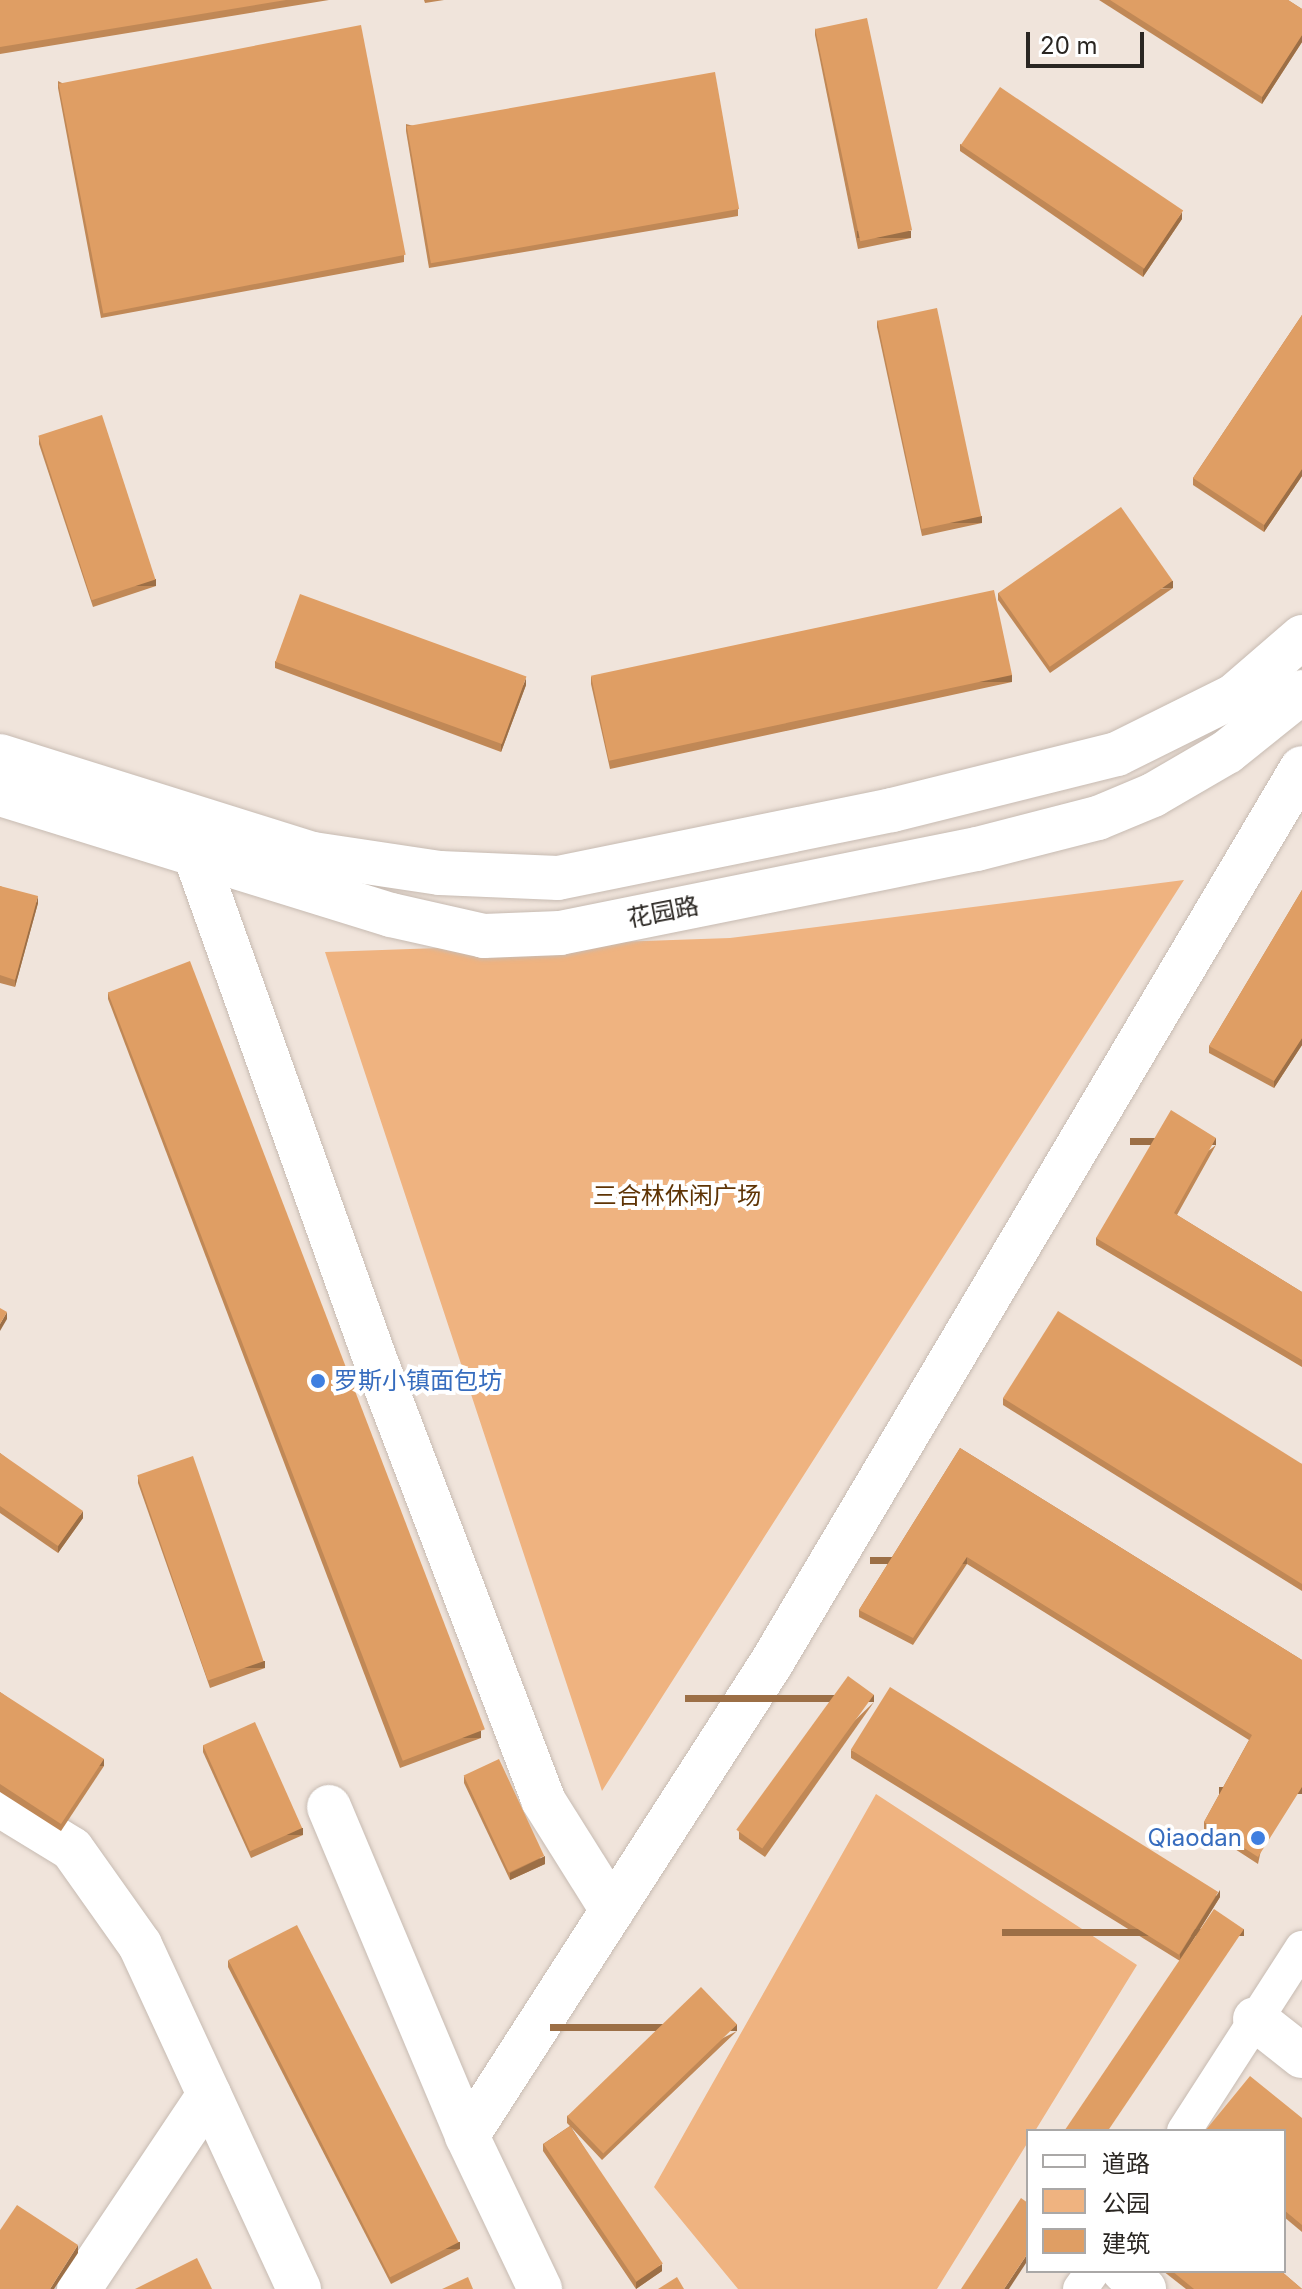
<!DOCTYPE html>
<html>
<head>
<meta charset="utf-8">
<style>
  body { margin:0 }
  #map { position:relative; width:1302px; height:2289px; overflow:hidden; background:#f0e4db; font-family:Inter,"Noto Sans SC",sans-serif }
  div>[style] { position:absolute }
  .green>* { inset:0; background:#efb380 }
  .roads { filter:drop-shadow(0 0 2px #c7bbb2) drop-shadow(0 0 2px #c7bbb2) }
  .pedestrian>* { height:34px; margin:-17px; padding:0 17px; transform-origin:17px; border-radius:17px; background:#fff }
  .minor>* { height:44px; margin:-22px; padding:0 22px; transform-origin:22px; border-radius:22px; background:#fff }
  .tertiary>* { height:44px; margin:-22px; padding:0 22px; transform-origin:22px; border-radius:22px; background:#fff }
  .secondary>* { height:44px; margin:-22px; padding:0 22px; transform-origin:22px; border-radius:22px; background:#fff }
  .wall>* { inset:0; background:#c08856 }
  .shaded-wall>* { inset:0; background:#9c6f46; transform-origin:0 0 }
  .building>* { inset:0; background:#df9e64; transform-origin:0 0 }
  .dots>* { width:22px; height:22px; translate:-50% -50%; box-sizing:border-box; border:4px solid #fff; border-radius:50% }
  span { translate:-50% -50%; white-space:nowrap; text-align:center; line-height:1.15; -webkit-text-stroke:8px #fff; paint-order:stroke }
  .street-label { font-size:24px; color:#2a2622 }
  .park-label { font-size:24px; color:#5f3405 }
  .shop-label { font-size:24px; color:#366cbe }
  .left { translate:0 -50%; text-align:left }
  .right { translate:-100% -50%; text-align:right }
  .legend { position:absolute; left:1026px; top:2129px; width:260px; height:144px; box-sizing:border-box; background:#fff; border:2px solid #aaa8a7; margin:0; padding:10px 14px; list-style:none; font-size:24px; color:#2a2622 }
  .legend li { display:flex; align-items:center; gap:16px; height:40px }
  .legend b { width:40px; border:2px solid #aaa8a7 }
  .scale { position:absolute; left:1026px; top:32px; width:118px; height:36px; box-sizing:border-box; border:4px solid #2a2622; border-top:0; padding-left:10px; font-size:24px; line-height:28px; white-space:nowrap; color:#2a2622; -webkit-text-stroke:6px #fff; paint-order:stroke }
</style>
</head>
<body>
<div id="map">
  <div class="green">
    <div style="clip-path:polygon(1184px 880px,602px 1791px,325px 952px,730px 938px)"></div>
    <div style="clip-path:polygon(876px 1794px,1137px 1965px,1035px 2131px,1028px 2131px,1028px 2142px,937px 2289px,738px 2289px,654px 2187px)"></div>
  </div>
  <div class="roads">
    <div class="pedestrian">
      <div style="left:1184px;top:2131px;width:218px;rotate:-57.2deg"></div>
      <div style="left:1080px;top:2289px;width:22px;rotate:-54deg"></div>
    </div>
    <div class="minor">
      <div style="left:184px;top:824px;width:568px;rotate:70.35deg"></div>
      <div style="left:375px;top:1359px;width:472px;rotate:69.1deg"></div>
      <div style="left:543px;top:1800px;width:130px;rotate:57.9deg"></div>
      <div style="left:0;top:1805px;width:84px;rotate:31.4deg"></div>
      <div style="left:72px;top:1849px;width:118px;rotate:54.7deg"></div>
      <div style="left:140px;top:1945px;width:379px;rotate:65.2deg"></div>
      <div style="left:329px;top:1807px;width:357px;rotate:67.2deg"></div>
      <div style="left:467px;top:2136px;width:170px;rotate:64.5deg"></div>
      <div style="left:79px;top:2289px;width:234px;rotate:-56.2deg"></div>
    </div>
    <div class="tertiary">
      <div style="left:1255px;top:2019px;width:60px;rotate:38.2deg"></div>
      <div style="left:467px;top:2136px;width:564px;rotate:-57.24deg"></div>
      <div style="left:772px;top:1662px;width:1039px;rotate:-59.34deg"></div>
      <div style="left:1124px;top:2271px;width:27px;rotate:42deg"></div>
    </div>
    <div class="secondary">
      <div style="left:0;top:756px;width:328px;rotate:17.4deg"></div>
      <div style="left:313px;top:854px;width:128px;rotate:8.5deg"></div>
      <div style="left:440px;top:873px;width:118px;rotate:2.4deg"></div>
      <div style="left:558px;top:878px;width:341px;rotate:-11.5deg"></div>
      <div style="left:892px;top:810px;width:232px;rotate:-14deg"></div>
      <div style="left:1117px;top:754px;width:131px;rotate:-26.4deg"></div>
      <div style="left:1234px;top:696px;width:90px;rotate:-40.9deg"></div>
      <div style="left:0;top:794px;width:409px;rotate:17.2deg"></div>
      <div style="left:391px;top:915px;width:95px;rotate:12.7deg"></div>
      <div style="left:484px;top:936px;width:76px;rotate:-2.3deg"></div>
      <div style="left:560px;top:933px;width:425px;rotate:-11.4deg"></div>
      <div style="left:977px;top:849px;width:125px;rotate:-14.4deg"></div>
      <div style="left:1098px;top:818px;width:60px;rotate:-22.7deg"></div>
      <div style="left:1153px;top:795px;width:86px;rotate:-30.2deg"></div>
      <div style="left:1227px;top:752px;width:96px;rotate:-38.7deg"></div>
    </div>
  </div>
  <div class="wall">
    <div style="clip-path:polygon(0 0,329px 0,0 54px)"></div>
    <div style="clip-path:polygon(424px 0,444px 0,425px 3px)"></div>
    <div style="clip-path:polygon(1099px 0,1288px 0,1302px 9px,1302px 42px,1262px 104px)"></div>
    <div style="clip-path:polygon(815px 28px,911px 238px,858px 249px,815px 35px)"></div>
    <div style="clip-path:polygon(58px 81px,404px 255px,404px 262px,101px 318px,58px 88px)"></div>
    <div style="clip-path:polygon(406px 124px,738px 209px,738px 216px,429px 268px,406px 131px)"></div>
    <div style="clip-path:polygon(960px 144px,1182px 219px,1143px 277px,960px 151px)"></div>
    <div style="clip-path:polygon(1302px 315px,1302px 476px,1264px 532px,1193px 485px,1193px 478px)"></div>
    <div style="clip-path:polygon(877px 320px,982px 523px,922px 536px,877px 327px)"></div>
    <div style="clip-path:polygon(39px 437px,156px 586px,93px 607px,39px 444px)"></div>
    <div style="clip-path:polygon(1173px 588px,1050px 673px,998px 600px,998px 593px)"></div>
    <div style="clip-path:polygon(275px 661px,526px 685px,501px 752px,275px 668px)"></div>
    <div style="clip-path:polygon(591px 677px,1012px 682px,610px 769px,591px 684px)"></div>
    <div style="clip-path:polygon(0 886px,38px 903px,15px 987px,0 983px)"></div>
    <div style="clip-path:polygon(1302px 890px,1302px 1045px,1274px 1088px,1209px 1053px,1209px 1046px)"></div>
    <div style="clip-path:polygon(108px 992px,481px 1738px,400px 1768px,108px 999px)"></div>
    <div style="clip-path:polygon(1216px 1145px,1177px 1215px,1302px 1292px,1302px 1367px,1096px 1245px,1096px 1238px)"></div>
    <div style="clip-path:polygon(1003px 1398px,1302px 1464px,1302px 1591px,1003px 1405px)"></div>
    <div style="clip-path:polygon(960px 1448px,1302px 1660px,1258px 1864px,1204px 1829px,1204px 1822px,1249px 1740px,967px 1564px,913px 1645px,859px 1617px,859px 1610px)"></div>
    <div style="clip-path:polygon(0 1453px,83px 1518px,58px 1553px,0 1513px)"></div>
    <div style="clip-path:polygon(138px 1476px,265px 1668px,210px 1688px,138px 1483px)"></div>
    <div style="clip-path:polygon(0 1692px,104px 1766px,61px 1831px,0 1792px)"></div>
    <div style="clip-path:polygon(874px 1702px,765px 1857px,739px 1839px,739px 1832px)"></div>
    <div style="clip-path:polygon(203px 1745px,303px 1835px,251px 1858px,203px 1752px)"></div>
    <div style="clip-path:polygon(851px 1750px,1220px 1897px,1180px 1961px,851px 1758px)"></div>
    <div style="clip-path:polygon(464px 1776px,545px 1864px,510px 1880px,464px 1783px)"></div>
    <div style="clip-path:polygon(228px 1960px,460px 2249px,391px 2284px,228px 1967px)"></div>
    <div style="clip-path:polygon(737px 2031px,602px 2160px,571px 2127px,662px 2271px,636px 2289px,543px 2151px,543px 2144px,570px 2126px,567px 2123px,567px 2116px)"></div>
    <div style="clip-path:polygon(1302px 2118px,1302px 2232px,1284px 2217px,1284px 2131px)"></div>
    <div style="clip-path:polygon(1163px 2271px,1281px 2271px,1302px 2289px,1186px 2289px)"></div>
  </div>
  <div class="shaded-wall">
    <div style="clip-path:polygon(1302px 35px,1302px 42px,1262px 104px,1262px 97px)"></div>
    <div style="clip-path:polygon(1182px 212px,1182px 219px,1143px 277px,1143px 270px)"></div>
    <div style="left:911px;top:231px;width:7px;height:54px;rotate:90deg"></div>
    <div style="clip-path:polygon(1302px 469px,1302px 476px,1264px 532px,1264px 525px)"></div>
    <div style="left:982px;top:516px;width:7px;height:61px;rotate:90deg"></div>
    <div style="left:156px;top:579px;width:7px;height:66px;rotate:90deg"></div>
    <div style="left:1173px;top:581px;width:7px;height:150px;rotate:90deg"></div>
    <div style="left:1012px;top:675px;width:7px;height:411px;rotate:90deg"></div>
    <div style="clip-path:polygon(526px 678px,526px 685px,501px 752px,501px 745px)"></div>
    <div style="clip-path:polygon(38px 896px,38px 903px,15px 987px,15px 980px)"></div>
    <div style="clip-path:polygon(1302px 1038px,1302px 1045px,1274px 1088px,1274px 1081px)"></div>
    <div style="left:1216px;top:1138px;width:7px;height:86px;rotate:90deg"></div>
    <div style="clip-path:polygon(7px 1312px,7px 1319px,0 1331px,0 1324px)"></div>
    <div style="clip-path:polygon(83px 1511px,83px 1518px,58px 1553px,58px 1546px)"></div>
    <div style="left:967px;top:1557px;width:7px;height:97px;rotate:90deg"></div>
    <div style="left:265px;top:1661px;width:7px;height:59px;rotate:90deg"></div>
    <div style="left:874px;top:1695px;width:7px;height:189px;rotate:90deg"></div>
    <div style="left:481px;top:1731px;width:7px;height:86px;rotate:90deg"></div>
    <div style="left:104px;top:1759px;width:7px;height:78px;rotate:90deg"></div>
    <div style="left:1302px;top:1787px;width:7px;height:83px;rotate:90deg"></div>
    <div style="left:303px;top:1828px;width:7px;height:57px;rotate:90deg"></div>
    <div style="clip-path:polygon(545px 1856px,545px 1864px,510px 1880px,510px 1873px)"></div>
    <div style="clip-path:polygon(1220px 1890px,1220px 1897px,1180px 1961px,1180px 1954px)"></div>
    <div style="left:1244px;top:1929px;width:7px;height:242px;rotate:90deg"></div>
    <div style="left:737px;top:2024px;width:7px;height:187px;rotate:90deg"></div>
    <div style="left:460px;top:2242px;width:7px;height:77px;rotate:90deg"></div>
    <div style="clip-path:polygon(78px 2245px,78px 2253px,54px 2289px,50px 2289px)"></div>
    <div style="clip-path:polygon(1028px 2253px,1028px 2260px,1009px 2289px,1004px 2289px)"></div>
    <div style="clip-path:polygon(662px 2264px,662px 2271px,636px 2289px,636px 2282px)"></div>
  </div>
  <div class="building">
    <div style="clip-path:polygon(0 0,286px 0,0 47px)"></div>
    <div style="clip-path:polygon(1110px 0,1288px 0,1302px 9px,1302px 35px,1262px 97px)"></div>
    <div style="left:867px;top:18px;width:217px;height:53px;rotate:78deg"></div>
    <div style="left:361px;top:25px;width:234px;height:308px;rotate:79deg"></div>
    <div style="left:715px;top:72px;width:139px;height:313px;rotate:80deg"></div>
    <div style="left:1000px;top:87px;width:221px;height:70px;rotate:34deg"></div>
    <div style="left:937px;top:308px;width:213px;height:61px;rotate:78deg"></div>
    <div style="clip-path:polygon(1302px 315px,1302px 469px,1264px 525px,1193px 478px)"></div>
    <div style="left:102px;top:415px;width:173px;height:67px;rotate:72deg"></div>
    <div style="left:1121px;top:507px;width:90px;height:150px;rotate:55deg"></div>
    <div style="left:994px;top:590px;width:87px;height:412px;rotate:78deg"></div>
    <div style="left:300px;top:594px;width:241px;height:72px;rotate:20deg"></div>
    <div style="clip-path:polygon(0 886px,38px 896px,15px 980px,0 975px)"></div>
    <div style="clip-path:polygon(1302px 890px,1302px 1038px,1274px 1081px,1209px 1046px)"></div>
    <div style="left:190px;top:961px;width:823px;height:88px;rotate:69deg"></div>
    <div style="clip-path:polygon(1171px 1110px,1216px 1138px,1174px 1213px,1302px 1292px,1302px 1360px,1096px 1238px)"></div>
    <div style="clip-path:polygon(0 1308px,7px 1312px,0 1324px)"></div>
    <div style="clip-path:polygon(1058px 1311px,1302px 1464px,1302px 1584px,1003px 1398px)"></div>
    <div style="clip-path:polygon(960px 1448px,1302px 1660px,1302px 1787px,1258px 1857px,1204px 1822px,1252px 1735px,967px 1557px,913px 1638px,859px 1610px)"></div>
    <div style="clip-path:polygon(0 1453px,83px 1511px,58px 1546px,0 1506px)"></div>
    <div style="left:193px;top:1456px;width:217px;height:59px;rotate:71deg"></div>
    <div style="left:848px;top:1676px;width:32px;height:190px;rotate:36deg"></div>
    <div style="left:890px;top:1687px;width:387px;height:74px;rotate:32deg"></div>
    <div style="clip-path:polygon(0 1692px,104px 1759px,61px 1824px,0 1784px)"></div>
    <div style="left:255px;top:1722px;width:116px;height:57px;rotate:66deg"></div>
    <div style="left:499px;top:1759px;width:107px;height:39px;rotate:65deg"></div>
    <div style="left:1214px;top:1909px;width:36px;height:266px;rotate:34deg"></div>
    <div style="left:297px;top:1925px;width:356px;height:77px;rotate:63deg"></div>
    <div style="left:701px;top:1987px;width:52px;height:186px;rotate:46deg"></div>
    <div style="clip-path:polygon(1250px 2076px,1302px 2118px,1302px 2225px,1284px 2210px,1284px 2131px,1205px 2131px)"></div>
    <div style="left:570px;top:2126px;width:166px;height:32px;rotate:56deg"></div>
    <div style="clip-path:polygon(1021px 2198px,1028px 2203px,1028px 2253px,1004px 2289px,961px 2289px)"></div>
    <div style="clip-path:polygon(17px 2205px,78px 2245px,50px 2289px,0 2289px,0 2230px)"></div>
    <div style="clip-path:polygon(197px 2258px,212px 2289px,135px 2289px)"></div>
    <div style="clip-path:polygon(1172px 2271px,1281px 2271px,1302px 2289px,1194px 2289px)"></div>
    <div style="clip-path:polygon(468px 2277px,473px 2289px,442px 2289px)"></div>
    <div style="clip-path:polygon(677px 2277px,684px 2289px,658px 2289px)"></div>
  </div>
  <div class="dots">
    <div style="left:318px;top:1381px;background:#3f7fe0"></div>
    <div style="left:1258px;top:1838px;background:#3f7fe0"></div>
  </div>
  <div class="street-label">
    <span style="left:663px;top:912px;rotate:-11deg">花园路</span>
  </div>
  <div class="park-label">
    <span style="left:677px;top:1196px">三合林休闲广场</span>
  </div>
  <div class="shop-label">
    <span class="left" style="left:334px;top:1381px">罗斯小镇面包坊</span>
    <span class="right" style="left:1242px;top:1838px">Qiaodan</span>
  </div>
  <ul class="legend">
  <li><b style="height:10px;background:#fff"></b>道路</li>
  <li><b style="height:22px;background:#efb380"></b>公园</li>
  <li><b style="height:22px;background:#df9e64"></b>建筑</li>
  </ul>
  <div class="scale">20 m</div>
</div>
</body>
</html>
